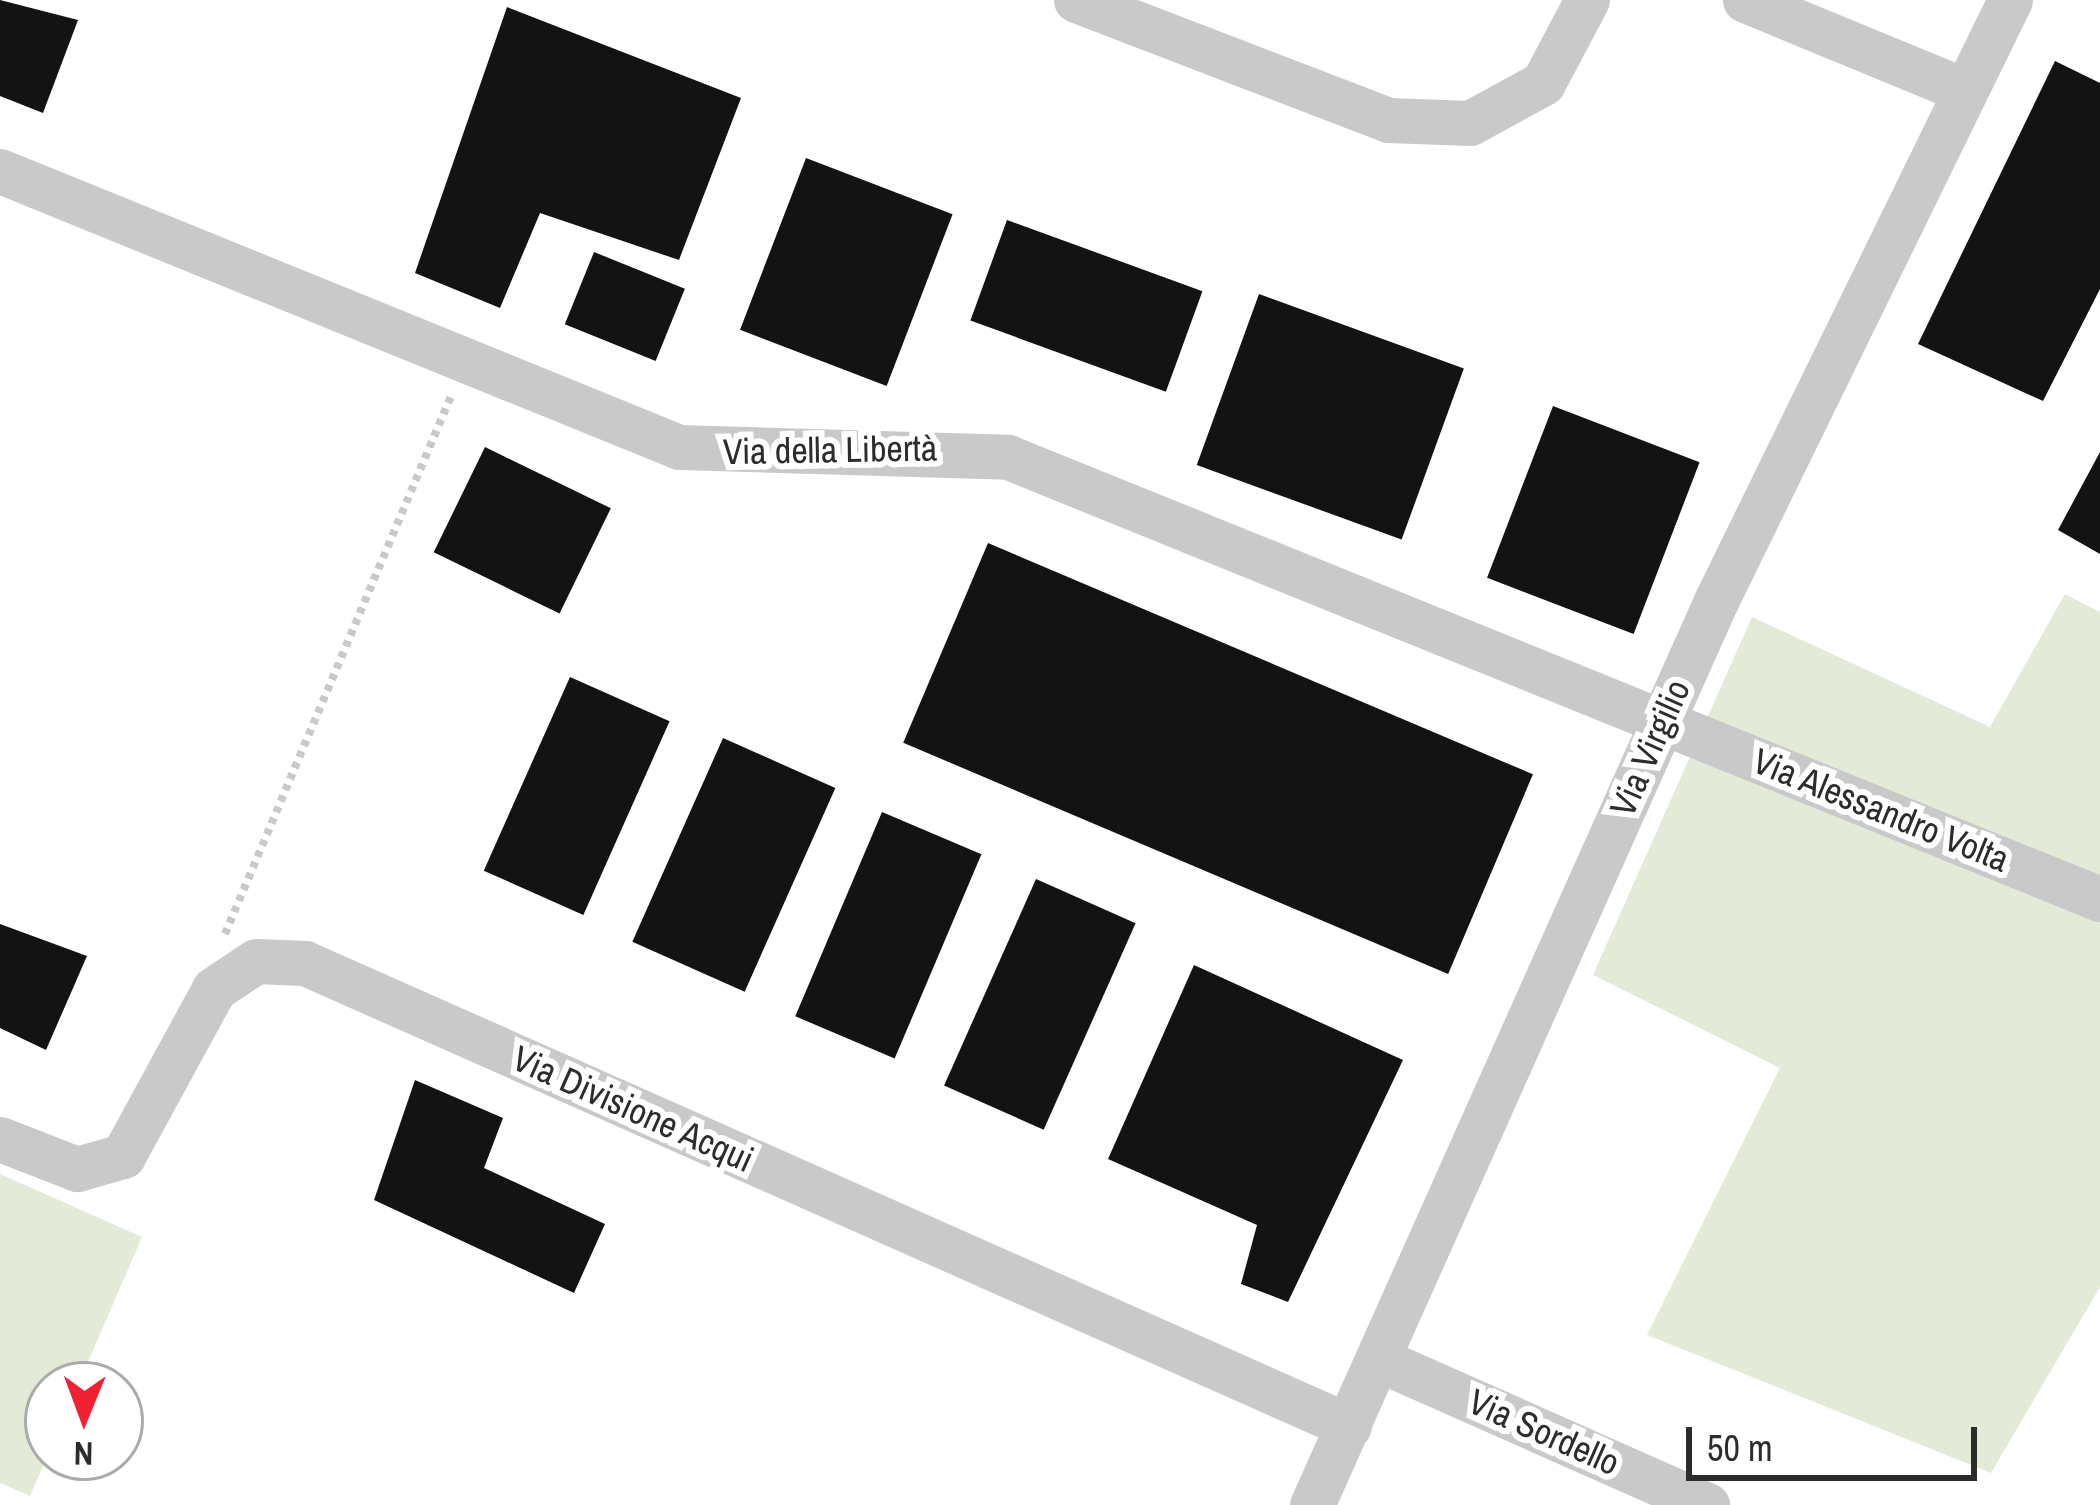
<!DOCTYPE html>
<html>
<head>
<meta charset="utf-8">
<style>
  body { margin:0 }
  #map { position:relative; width:2100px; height:1505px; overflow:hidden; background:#fff; font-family:"Archivo Narrow",sans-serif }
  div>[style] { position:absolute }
  .green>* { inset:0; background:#e3ebd8 }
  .building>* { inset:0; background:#131313; transform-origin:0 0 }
  .path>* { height:8px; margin-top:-4px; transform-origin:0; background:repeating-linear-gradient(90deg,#c9c9c9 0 6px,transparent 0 12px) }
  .minor>* { height:45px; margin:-22.5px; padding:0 22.5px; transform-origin:22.5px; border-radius:22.5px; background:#c9c9c9 }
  span { translate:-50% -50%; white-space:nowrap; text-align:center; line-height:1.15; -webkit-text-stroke:12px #fff; paint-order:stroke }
  .street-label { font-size:36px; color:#2c2c2c }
  .north { position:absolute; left:24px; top:1361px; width:120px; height:120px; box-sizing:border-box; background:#fff; border:3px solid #ababab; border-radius:50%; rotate:181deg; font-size:33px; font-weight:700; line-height:48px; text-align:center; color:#2c2c2c }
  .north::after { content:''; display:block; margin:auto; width:42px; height:54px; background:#f02132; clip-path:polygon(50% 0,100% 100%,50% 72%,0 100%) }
  .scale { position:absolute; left:1686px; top:1427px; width:291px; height:54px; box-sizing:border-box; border:6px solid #2c2c2c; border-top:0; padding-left:15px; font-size:36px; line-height:42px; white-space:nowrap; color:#2c2c2c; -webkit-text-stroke:9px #fff; paint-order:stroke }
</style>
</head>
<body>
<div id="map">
  <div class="green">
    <div style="clip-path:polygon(2065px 594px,2100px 612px,2100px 1287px,1991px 1473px,1647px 1335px,1780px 1068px,1593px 975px,1752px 617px,1990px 727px)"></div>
    <div style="clip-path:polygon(0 1174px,142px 1237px,78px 1385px,48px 1385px,48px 1454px,30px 1496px,0 1483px)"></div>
  </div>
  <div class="building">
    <div style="clip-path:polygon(0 0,78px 20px,43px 113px,0 96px)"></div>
    <div style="clip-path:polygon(507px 7px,741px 98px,679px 260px,540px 213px,500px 308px,415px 273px)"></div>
    <div style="clip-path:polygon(2055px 61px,2100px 83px,2100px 289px,2043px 401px,1918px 344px)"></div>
    <div style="left:806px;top:158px;width:157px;height:184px;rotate:21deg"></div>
    <div style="left:1007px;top:220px;width:208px;height:107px;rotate:20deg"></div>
    <div style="left:594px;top:252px;width:98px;height:78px;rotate:22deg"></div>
    <div style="left:1259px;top:294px;width:218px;height:182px;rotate:20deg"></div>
    <div style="left:1553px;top:406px;width:157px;height:184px;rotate:21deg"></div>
    <div style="left:485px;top:447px;width:140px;height:117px;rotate:26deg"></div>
    <div style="clip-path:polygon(2100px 452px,2100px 554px,2058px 530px)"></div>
    <div style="left:988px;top:543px;width:592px;height:217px;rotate:23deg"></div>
    <div style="left:570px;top:677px;width:109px;height:212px;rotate:24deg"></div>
    <div style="left:723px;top:738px;width:123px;height:223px;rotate:24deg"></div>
    <div style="left:882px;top:812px;width:108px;height:222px;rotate:23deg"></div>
    <div style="left:1036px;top:879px;width:109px;height:226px;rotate:24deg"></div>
    <div style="clip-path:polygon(0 924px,87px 956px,46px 1050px,0 1028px)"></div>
    <div style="clip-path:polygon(1194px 965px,1403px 1060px,1288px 1302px,1241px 1284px,1257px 1225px,1108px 1159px)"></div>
    <div style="clip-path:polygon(415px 1080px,503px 1118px,484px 1168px,605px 1224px,574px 1293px,374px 1200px)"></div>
  </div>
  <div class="path">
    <div style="left:225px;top:934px;width:584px;rotate:-67.21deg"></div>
  </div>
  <div class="minor">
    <div style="left:1076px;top:0;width:334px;rotate:21deg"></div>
    <div style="left:1388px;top:120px;width:82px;rotate:2.1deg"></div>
    <div style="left:1470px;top:123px;width:83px;rotate:-28.7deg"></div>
    <div style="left:1543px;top:83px;width:94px;rotate:-62.1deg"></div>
    <div style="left:1745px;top:0;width:234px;rotate:22.4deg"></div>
    <div style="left:0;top:171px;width:733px;rotate:22.12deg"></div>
    <div style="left:679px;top:447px;width:329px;rotate:1.7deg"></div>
    <div style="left:1008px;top:457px;width:1178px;rotate:22.04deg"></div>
    <div style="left:0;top:1139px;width:83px;rotate:21.3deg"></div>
    <div style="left:77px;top:1169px;width:48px;rotate:-15.8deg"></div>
    <div style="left:123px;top:1156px;width:190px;rotate:-61.4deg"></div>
    <div style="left:214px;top:989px;width:50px;rotate:-33.7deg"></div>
    <div style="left:256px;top:961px;width:49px;rotate:2.3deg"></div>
    <div style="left:305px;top:963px;width:1142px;rotate:23.92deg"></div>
    <div style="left:1380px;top:1360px;width:358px;rotate:23.9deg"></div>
    <div style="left:1312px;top:1505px;width:990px;rotate:-65.92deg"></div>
    <div style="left:1716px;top:601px;width:669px;rotate:-63.93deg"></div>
  </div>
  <div class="street-label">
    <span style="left:830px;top:450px;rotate:-1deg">Via della Libertà</span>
    <span style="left:1650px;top:748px;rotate:-66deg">Via Virgilio</span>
    <span style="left:1881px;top:810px;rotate:22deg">Via Alessandro Volta</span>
    <span style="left:633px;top:1109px;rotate:24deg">Via Divisione Acqui</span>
    <span style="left:1544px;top:1432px;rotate:24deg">Via Sordello</span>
  </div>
  <div class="north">N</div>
  <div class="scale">50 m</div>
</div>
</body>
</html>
